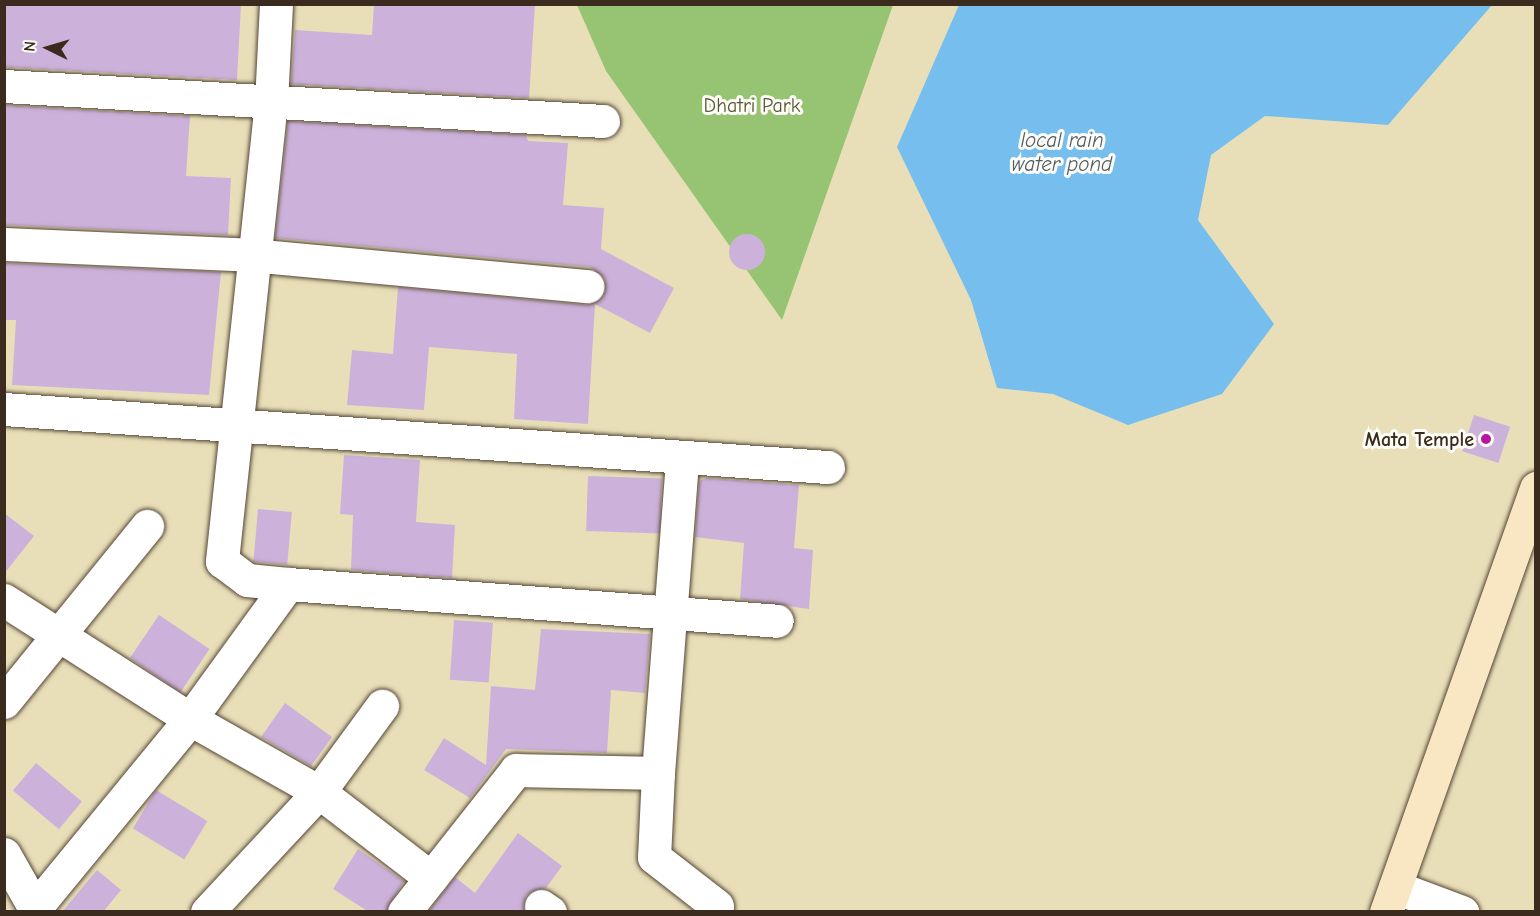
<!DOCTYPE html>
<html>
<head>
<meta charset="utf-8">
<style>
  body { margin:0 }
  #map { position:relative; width:1540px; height:916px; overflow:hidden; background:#e8dfb9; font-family:"Comic Neue",sans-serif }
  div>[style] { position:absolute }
  .green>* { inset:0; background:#97c472 }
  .water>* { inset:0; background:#76beee }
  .building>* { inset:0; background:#ccb2da; transform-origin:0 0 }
  .round { border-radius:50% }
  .roads { filter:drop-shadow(0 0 2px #554535) drop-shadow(0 0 2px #554535) }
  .street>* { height:33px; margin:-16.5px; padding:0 16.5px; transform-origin:16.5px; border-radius:16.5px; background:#fff }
  .secondary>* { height:33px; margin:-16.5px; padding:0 16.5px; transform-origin:16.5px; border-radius:16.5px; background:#f9e7c3 }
  .dots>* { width:16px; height:16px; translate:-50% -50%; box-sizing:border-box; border:3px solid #fdfcf7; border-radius:50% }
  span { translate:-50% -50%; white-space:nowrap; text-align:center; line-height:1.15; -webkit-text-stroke:6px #fdfcf7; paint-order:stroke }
  .park-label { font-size:20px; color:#575837 }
  .poi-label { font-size:20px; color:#3b2a1e; font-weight:700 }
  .right { translate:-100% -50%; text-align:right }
  .water-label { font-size:21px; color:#505e67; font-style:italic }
  .frame { position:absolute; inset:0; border:6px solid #3b2a1e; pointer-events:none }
  .north { position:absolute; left:18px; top:18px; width:60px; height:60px; -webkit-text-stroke:4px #fdfcf7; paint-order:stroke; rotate:275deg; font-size:16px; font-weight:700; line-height:24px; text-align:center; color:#3b2a1e }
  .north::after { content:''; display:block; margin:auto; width:21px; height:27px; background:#3b2a1e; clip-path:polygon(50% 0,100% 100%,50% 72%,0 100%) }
</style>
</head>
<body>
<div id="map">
  <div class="green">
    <div style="clip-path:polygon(577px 5px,893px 5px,782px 320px,606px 71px)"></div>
  </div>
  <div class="water">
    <div style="clip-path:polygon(959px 5px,959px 4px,1492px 5px,1388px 125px,1265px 116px,1211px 155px,1198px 220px,1274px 324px,1222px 394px,1128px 425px,1053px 394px,997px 388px,971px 300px,897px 147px)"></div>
  </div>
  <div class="building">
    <div style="clip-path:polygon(4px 4px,241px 4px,237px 80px,4px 67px)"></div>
    <div style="clip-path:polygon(374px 4px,535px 4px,529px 98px,291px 84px,295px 30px,372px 35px)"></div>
    <div style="clip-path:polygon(4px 105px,190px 116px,186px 176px,231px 178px,228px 235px,4px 225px)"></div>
    <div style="clip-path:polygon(288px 121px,526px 135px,528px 141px,568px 143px,563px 205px,604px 208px,601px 249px,674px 288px,650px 333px,595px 304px,588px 424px,514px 419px,517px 354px,429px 347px,424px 410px,347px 405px,352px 350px,393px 354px,398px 287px,587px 305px,604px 296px,605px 279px,590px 267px,275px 238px)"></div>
    <div class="round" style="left:729px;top:234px;width:36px;height:36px"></div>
    <div style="clip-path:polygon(4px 263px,221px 272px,209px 395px,12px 385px,16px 320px,4px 320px)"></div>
    <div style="left:1474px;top:415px;width:38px;height:38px;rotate:18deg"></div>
    <div style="clip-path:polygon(344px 455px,420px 460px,416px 522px,455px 525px,452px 578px,351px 570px,353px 515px,340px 514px)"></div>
    <div style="left:588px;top:476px;width:74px;height:55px;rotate:2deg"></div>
    <div style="clip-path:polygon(706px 478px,799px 485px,794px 548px,813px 550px,809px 609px,740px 599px,744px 543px,695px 537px,699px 481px)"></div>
    <div style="left:258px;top:509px;width:34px;height:53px;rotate:5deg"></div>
    <div style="clip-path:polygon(4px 513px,34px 536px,4px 574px)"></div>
    <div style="left:159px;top:615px;width:61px;height:52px;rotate:34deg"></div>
    <div style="left:454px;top:620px;width:39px;height:60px;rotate:4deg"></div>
    <div style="clip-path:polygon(541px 629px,650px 634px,645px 693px,611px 690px,607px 753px,506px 749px,470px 798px,424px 770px,444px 738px,486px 765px,491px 686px,535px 690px)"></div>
    <div style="clip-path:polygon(285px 703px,332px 737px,311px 766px,261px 737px)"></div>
    <div style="left:36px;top:763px;width:60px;height:36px;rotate:40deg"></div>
    <div style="left:156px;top:790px;width:60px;height:45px;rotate:31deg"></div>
    <div style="clip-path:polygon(518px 833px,562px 866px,546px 888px,526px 895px,524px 912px,428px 912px,455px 877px,475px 893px)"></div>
    <div style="clip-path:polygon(358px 849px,404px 881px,386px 912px,369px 912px,333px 889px)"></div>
    <div style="clip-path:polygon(97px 870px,121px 890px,103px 912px,62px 912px)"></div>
  </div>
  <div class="roads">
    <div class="street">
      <div style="left:276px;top:4px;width:98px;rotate:92.9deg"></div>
      <div style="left:271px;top:102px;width:462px;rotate:96.1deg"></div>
      <div style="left:222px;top:561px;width:31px;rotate:37deg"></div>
      <div style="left:247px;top:580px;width:41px;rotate:5.6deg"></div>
      <div style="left:288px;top:584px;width:490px;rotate:4.3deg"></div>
      <div style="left:4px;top:86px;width:600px;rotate:3.34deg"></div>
      <div style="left:4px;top:244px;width:247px;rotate:2.5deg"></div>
      <div style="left:251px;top:255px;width:338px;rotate:5.3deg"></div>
      <div style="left:4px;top:409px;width:826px;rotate:4.03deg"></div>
      <div style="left:4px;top:600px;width:221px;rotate:32.6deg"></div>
      <div style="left:190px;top:719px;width:148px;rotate:29.5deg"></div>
      <div style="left:319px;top:792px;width:141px;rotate:37.5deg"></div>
      <div style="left:4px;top:702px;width:227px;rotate:-50.9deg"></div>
      <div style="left:658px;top:773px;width:84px;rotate:92.7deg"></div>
      <div style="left:654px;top:857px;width:80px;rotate:37.9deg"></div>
      <div style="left:4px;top:854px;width:67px;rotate:60.4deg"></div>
      <div style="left:1395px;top:887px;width:72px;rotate:20.5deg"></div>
      <div style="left:541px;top:906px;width:11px;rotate:34deg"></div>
      <div style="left:35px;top:908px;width:244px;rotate:-50.6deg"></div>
      <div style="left:190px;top:719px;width:167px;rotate:-54deg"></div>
      <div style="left:207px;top:912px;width:164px;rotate:-47deg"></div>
      <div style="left:319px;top:792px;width:107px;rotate:-53.8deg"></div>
      <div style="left:404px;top:912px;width:181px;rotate:-51.7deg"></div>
      <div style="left:516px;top:770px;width:142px;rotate:1.2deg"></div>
      <div style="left:658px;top:773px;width:316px;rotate:-85.6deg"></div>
    </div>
    <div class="secondary">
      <div style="left:1386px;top:912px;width:450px;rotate:-70.5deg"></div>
    </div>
  </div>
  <div class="dots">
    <div style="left:1486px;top:439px;background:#b5179e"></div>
  </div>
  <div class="park-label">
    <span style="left:752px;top:105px">Dhatri Park</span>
  </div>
  <div class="poi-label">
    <span class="right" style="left:1474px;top:439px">Mata Temple</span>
  </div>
  <div class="water-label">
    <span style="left:1062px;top:152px">local rain<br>water pond</span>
  </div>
  <div class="frame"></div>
  <div class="north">N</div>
</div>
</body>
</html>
